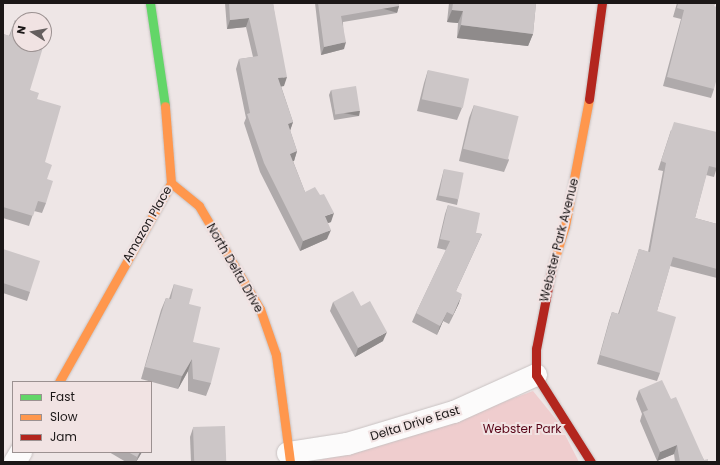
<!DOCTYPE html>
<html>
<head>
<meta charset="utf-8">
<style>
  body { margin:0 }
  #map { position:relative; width:720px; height:465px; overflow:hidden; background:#eee6e6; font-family:Poppins,sans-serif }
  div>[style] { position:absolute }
  .green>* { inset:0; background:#efcdce }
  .roads { filter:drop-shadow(0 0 1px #c8c2c2) drop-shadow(0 0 1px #c8c2c2) }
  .street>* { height:22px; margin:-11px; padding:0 11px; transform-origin:11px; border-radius:11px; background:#fcfbfb }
  .fast>* { height:9px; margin:-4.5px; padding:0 4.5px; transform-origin:4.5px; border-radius:4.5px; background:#63d668 }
  .slow>* { height:9px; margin:-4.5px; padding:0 4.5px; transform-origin:4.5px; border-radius:4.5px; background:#ff974d }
  .jam>* { height:9px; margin:-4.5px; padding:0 4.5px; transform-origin:4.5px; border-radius:4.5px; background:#b3261e }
  .wall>* { inset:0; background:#afaaab }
  .shaded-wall>* { inset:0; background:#8f8b8b; transform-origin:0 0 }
  .building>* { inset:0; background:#ccc6c7; transform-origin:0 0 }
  span { translate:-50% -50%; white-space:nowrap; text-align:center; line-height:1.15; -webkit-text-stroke:4px #f1e3e3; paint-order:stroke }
  .street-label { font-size:12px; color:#1b1717 }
  .park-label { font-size:12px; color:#590518 }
  .frame { position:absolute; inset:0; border:4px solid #1b1717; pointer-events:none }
  .legend { position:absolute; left:12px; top:381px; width:140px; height:72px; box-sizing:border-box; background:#f1e3e3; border:1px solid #9b9191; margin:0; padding:5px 7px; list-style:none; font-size:12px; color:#1b1717 }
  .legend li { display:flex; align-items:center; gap:8px; height:20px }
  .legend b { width:20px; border:1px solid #9b9191 }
  .north { position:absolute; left:12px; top:12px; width:40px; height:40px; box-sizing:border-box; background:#f1e3e3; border:1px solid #9b9191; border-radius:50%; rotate:281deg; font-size:11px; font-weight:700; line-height:16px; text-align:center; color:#1b1717 }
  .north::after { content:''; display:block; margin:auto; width:14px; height:18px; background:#655f5f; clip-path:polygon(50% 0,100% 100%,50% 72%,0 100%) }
</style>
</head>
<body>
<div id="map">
  <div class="green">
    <div style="clip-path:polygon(533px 391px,559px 423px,579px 462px,314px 462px,479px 411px)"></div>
  </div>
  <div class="roads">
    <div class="street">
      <div style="left:288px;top:453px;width:60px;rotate:-8.7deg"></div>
      <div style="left:347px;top:444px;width:112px;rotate:-16.7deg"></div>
      <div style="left:454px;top:412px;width:90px;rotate:-24.3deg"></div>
      <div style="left:15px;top:462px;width:12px;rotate:-59deg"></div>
    </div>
    <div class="fast">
      <div style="left:150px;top:3px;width:104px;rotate:81.7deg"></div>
    </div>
    <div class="slow">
      <div style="left:171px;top:183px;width:36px;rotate:39deg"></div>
      <div style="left:199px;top:206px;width:120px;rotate:59.4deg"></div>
      <div style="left:260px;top:309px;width:49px;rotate:70.8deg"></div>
      <div style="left:276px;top:355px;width:108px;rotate:82.5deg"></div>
      <div style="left:552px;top:267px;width:43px;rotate:-72.4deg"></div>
      <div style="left:565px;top:226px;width:129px;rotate:-79.3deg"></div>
      <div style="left:59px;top:382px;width:228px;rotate:-60.6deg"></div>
      <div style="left:171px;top:183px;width:77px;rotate:-94.5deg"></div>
    </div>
    <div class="jam">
      <div style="left:589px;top:99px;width:97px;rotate:-82.3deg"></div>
      <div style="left:552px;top:267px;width:84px;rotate:101deg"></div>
      <div style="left:536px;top:349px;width:26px;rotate:90deg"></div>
      <div style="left:536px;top:375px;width:103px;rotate:57.7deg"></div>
    </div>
  </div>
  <div class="wall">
    <div style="clip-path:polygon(225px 3px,273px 3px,284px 86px,281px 86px,293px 122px,290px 130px,297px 151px,294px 161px,293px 161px,305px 192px,331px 222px,328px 223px,327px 239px,300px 251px,260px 172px,244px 123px,246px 118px,236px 69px,239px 59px,253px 57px,246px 27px,227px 29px)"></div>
    <div style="clip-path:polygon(315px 3px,399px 3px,399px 6px,397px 13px,343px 22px,344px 49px,321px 55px)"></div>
    <div style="clip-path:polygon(449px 3px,536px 3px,533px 34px,528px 46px,457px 38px,458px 23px,447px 22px)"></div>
    <div style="clip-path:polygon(677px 3px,715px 3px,714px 6px,714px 89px,711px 98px,663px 86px,681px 19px,673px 17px)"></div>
    <div style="clip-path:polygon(15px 20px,30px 90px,37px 99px,47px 179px,46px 203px,42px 213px,34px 211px,29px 226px,3px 218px,3px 34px,9px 36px)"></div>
    <div style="clip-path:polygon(428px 70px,462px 108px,457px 120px,417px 111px,424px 83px)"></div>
    <div style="clip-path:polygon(331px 90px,359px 116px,334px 120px,329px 95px)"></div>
    <div style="clip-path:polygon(474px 105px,509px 160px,504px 172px,459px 161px,469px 118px)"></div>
    <div style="clip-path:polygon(671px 130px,717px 167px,714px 177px,706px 175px,695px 218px,717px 224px,717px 278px,670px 266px,657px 311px,660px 373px,657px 381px,597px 364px,609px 321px,612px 312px,618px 314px,639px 249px,648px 252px,663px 171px,658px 170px)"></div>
    <div style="clip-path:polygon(444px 169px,458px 200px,457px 205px,436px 200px)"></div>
    <div style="clip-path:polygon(448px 205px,476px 233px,482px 234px,478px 243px,456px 291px,459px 303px,449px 324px,443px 321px,437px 335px,412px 322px,416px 313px,446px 250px,437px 248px,445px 214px)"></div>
    <div style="clip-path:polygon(3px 249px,30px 292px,27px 301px,3px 293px)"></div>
    <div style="clip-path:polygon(174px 284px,193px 342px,211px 383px,206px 396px,188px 391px,188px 371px,178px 389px,141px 379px,161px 310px,166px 298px,169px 299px)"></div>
    <div style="clip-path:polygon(333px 302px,361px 306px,383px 341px,355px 357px,330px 311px)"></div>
    <div style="clip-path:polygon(639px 390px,671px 399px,704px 460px,708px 462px,675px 462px,674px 454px,657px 461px,640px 421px,642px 414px,636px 399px)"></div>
    <div style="clip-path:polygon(193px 428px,226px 462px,191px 462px,190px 437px)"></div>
    <div style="clip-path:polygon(109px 452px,142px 452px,136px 462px,126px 462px)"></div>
  </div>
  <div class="shaded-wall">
    <div style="left:399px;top:6px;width:7px;height:59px;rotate:106deg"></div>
    <div style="clip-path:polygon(452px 10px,463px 11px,458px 23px,447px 22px)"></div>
    <div style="clip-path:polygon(249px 18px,246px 27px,227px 29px,230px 20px)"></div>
    <div style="clip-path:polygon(461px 25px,533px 34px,528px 46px,457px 38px)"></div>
    <div style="clip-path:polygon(346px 42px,344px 49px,321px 55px,324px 47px)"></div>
    <div style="clip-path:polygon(287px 77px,284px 86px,275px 88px,278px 78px)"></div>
    <div style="left:360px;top:111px;width:5px;height:25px;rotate:101deg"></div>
    <div style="clip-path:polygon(293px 122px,290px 131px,288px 124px)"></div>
    <div style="clip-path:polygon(297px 151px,294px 161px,287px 163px,290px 154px)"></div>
    <div style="clip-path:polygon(334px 213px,331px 222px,322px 225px,325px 216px)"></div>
    <div style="clip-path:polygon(331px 230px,327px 239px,300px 251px,303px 241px)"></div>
    <div style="clip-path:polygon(462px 294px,459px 303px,449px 324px,453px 315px)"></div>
    <div style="clip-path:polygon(447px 312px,443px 321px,437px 335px,440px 326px)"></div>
    <div style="clip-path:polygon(387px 332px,383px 341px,355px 357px,358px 348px)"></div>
    <div style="clip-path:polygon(192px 359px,188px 371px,178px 389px,182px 376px)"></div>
    <div style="clip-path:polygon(677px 445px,674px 454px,657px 461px,660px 452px)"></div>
    <div style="clip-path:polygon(140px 452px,142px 452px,136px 462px)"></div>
  </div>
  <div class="building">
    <div style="clip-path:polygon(229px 3px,273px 3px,287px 77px,278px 78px,293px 122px,288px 124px,297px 151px,290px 154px,305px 192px,315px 187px,320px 195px,324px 194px,334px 213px,325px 216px,331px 230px,303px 241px,264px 163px,247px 114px,250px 113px,239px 59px,258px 56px,249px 18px,230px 20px)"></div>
    <div style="clip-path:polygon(318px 3px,399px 3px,399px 6px,341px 16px,346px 42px,324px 47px)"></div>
    <div style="clip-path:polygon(453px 3px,536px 3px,533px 34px,461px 25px,463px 11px,452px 10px)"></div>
    <div style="clip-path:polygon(678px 3px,715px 3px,714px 6px,717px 7px,717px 78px,714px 89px,667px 77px,684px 10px,677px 8px)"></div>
    <div style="clip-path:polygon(15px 20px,20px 22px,20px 44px,44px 44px,30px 90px,39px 93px,37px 99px,61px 106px,45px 162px,52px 165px,47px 179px,53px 181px,46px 203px,38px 201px,33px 216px,3px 207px,3px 34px,10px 36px)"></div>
    <div style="clip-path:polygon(44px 29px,48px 30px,44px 43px)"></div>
    <div style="left:428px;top:70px;width:42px;height:30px;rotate:12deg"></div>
    <div style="left:356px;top:86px;width:25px;height:25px;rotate:81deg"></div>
    <div style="left:474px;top:105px;width:46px;height:45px;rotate:14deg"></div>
    <div style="clip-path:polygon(674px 122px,717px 132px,717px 168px,709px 166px,695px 218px,717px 224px,717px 269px,673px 257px,657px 311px,676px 317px,660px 373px,600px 355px,612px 312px,619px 314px,639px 249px,650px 252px,666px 163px,661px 161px)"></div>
    <div style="left:444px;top:169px;width:20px;height:27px;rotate:11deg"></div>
    <div style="clip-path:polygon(448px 205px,480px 213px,476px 233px,482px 234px,456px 291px,462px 294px,453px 315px,447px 312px,440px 326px,416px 313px,450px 241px,440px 239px)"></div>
    <div style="clip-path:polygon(3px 249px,40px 261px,30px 292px,3px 283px)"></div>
    <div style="clip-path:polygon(174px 284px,193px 289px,189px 304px,201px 307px,193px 342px,220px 348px,211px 383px,193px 379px,192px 359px,182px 376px,145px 367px,166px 298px,171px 299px)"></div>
    <div style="clip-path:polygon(353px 291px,361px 306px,370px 301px,387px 332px,358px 348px,333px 302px)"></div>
    <div style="clip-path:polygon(662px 380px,671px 399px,676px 397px,704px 460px,708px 459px,708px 462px,680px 462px,677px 445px,660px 452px,643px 412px,648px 410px,639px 390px)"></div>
    <div style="left:225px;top:426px;width:36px;height:32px;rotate:88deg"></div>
    <div style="clip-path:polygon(128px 452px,140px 452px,137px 457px)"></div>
  </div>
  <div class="street-label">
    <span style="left:147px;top:224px;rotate:-60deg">Amazon Place</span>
    <span style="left:559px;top:240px;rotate:-76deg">Webster Park Avenue</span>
    <span style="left:235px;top:268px;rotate:60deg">North Delta Drive</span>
    <span style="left:415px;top:423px;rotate:-17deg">Delta Drive East</span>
  </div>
  <div class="park-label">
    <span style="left:522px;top:429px">Webster Park</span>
  </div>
  <div class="frame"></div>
  <ul class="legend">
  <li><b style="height:5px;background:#63d668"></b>Fast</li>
  <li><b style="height:5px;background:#ff974d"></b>Slow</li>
  <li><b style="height:5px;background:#b3261e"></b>Jam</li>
  </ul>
  <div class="north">N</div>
</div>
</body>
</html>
